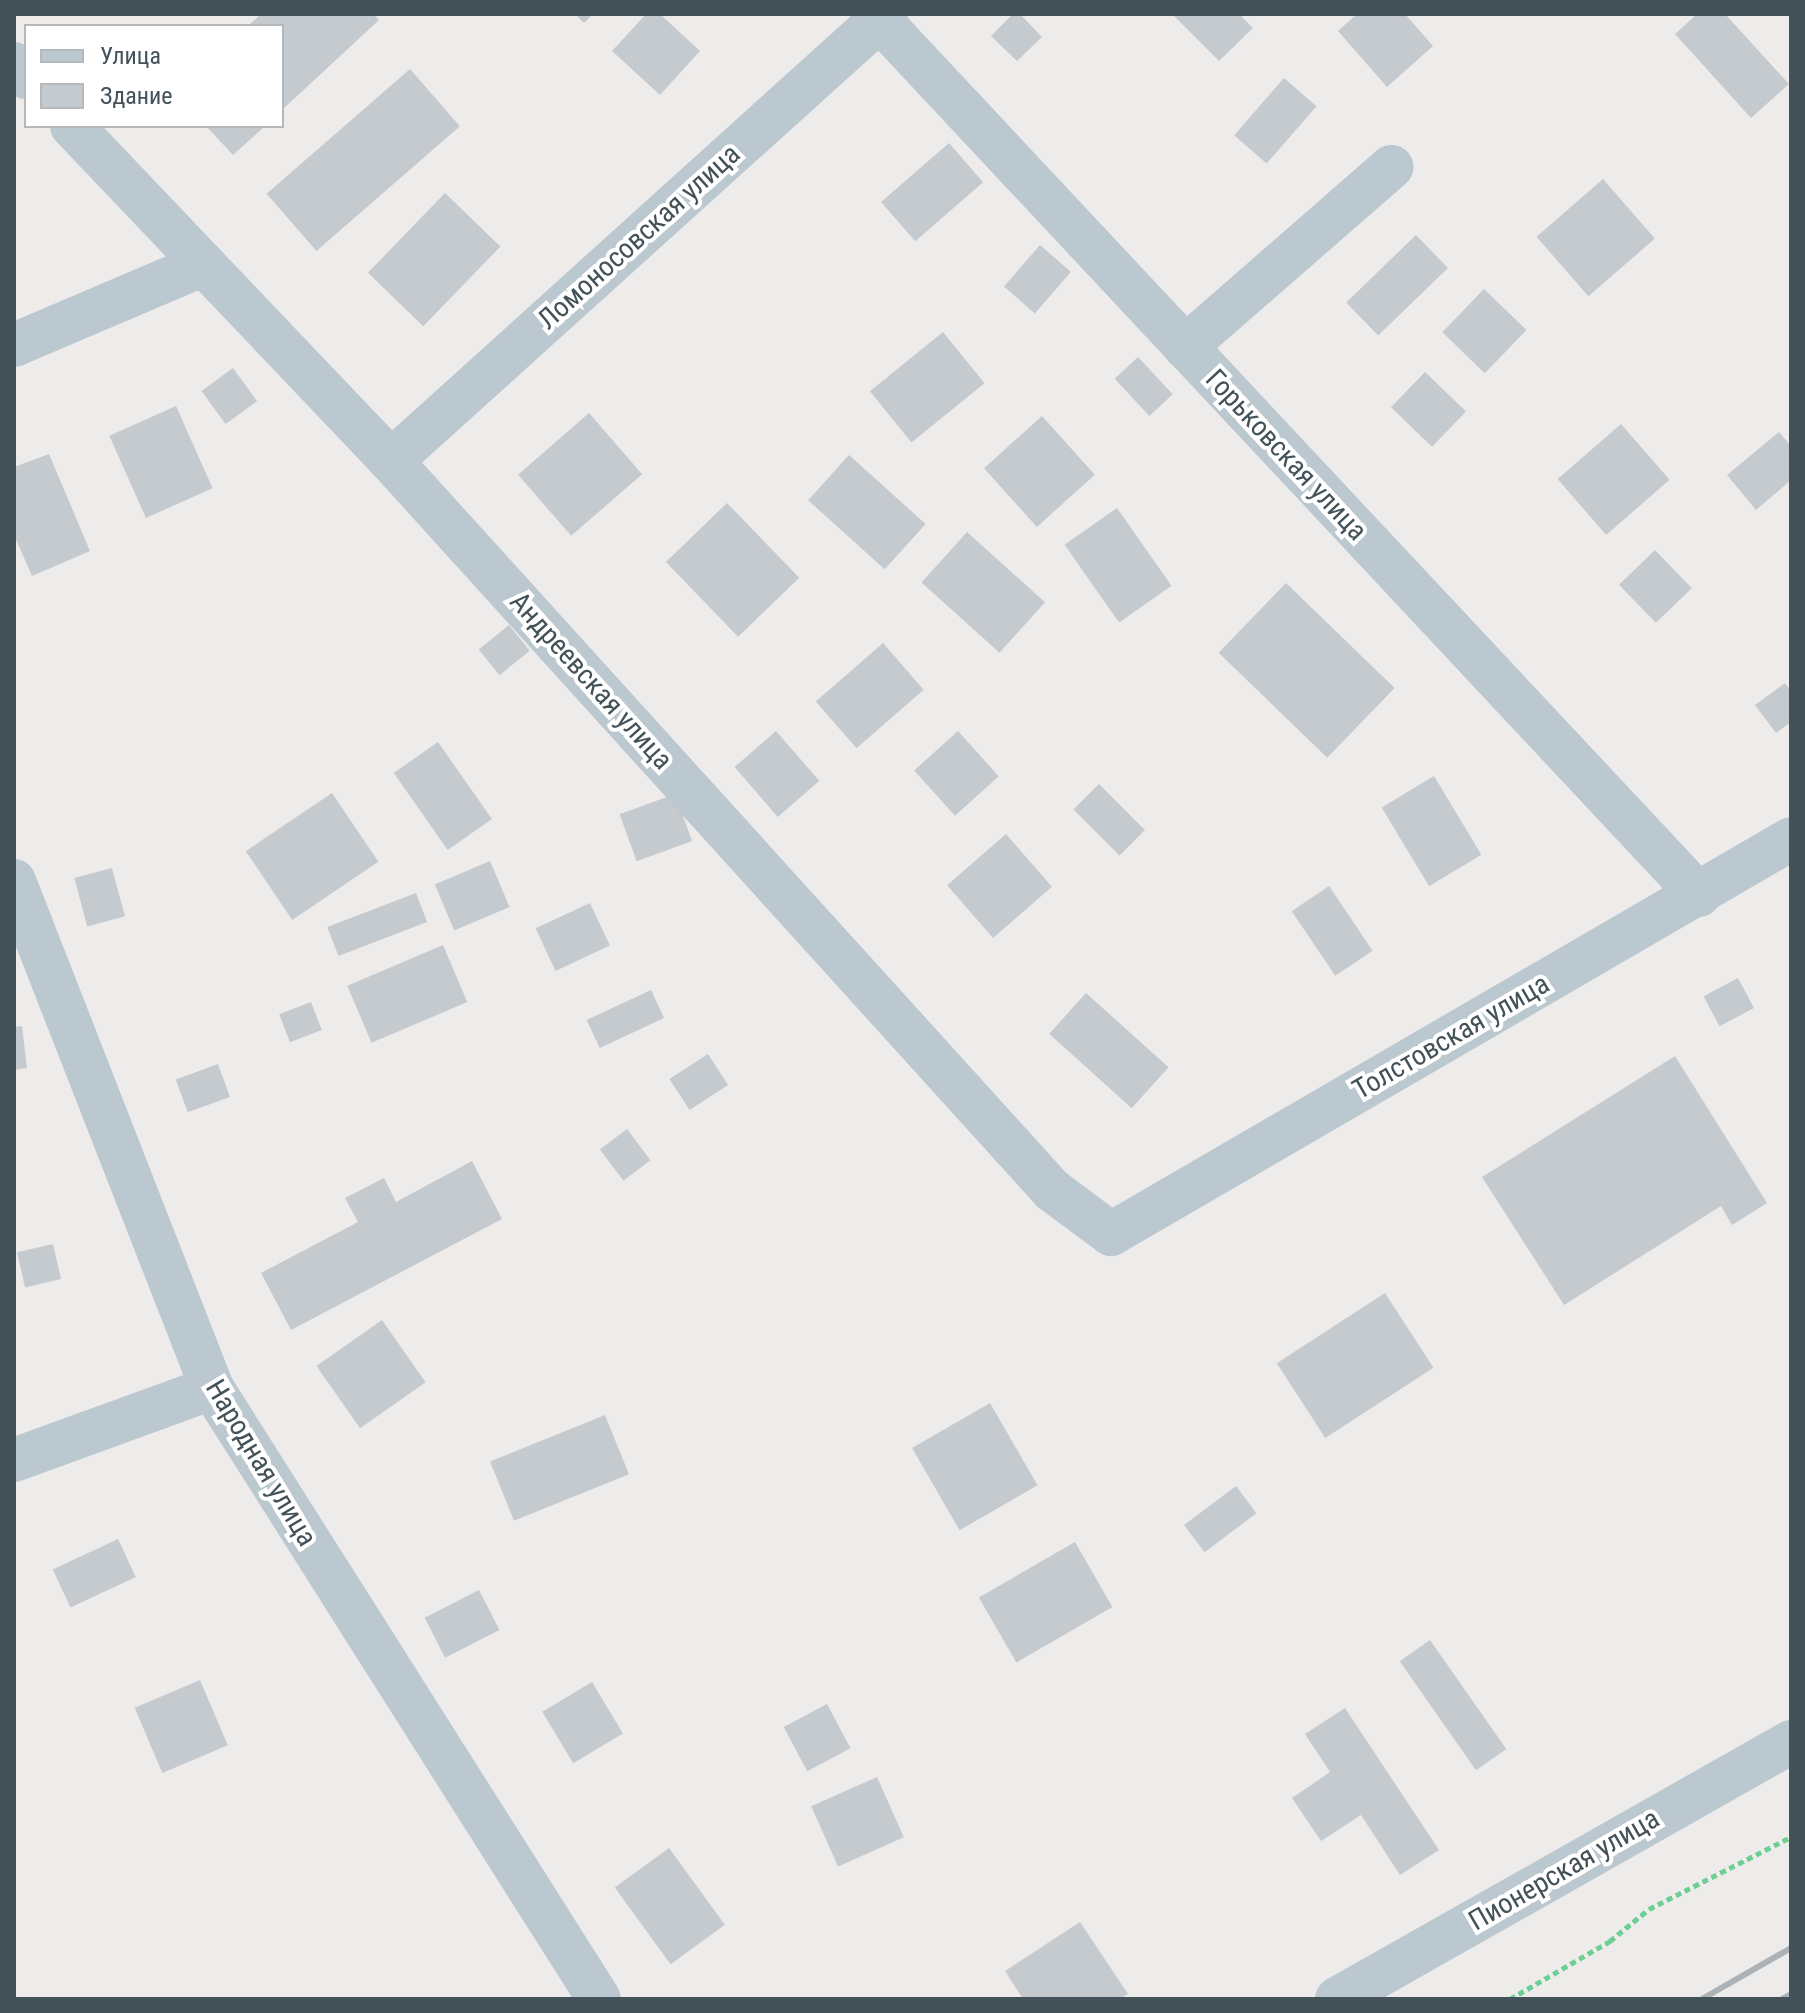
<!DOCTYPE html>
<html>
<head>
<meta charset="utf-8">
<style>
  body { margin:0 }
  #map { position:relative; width:1805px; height:2013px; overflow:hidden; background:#eeebeb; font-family:"Roboto Condensed",sans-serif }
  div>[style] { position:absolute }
  .building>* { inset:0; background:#c5cacf; transform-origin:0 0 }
  .path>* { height:5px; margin-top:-2.5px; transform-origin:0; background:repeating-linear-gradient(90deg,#6dcf93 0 6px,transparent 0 10px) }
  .minor>* { height:44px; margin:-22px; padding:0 22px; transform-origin:22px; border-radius:22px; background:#bbc8cf }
  .rail>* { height:6px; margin:-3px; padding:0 3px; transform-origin:3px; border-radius:3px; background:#adb2b6 }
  span { translate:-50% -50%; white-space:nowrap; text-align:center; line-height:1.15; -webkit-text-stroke:8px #fff; paint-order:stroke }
  .street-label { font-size:28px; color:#435159 }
  .frame { position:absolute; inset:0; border:16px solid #435159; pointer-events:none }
  .legend { position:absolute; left:24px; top:24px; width:260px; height:104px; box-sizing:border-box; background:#fff; border:2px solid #b4b9bd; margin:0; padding:10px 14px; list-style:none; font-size:24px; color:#435159 }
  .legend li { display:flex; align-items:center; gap:16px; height:40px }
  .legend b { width:40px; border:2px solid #b4b9bd }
</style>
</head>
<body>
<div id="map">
  <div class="building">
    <div style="clip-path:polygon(261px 14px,374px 14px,379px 20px,282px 110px,282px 26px,248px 26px)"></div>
    <div style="clip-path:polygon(575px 14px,593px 14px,584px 23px)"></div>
    <div style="clip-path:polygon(646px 14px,660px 14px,700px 51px,660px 95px,612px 51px)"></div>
    <div style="clip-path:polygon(1013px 14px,1020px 14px,1042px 37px,1017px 61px,991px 36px)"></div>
    <div style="clip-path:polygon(1172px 14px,1239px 14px,1253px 28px,1219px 61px)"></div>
    <div style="clip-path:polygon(1357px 14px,1405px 14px,1433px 46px,1387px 87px,1338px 31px)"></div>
    <div style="clip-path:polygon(1697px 14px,1725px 14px,1789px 84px,1751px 118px,1675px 34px)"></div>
    <div style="left:410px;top:69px;width:76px;height:190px;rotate:49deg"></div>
    <div style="left:1284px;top:78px;width:43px;height:76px;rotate:41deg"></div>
    <div style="clip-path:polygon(206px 126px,265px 126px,233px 155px)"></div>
    <div style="left:949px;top:143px;width:52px;height:90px;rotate:49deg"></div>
    <div style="left:1603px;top:179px;width:79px;height:88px;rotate:49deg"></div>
    <div style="left:445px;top:193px;width:77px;height:111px;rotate:44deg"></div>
    <div style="left:1416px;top:235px;width:46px;height:97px;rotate:46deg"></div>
    <div style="left:1040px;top:245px;width:41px;height:55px;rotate:41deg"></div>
    <div style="left:1484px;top:289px;width:59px;height:60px;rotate:44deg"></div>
    <div style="left:943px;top:332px;width:66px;height:94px;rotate:51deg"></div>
    <div style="left:1138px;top:357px;width:51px;height:32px;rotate:47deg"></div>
    <div style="left:233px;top:368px;width:41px;height:39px;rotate:54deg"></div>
    <div style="left:1425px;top:372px;width:57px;height:49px;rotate:44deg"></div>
    <div style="left:176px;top:406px;width:90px;height:73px;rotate:66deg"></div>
    <div style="left:589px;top:413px;width:81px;height:94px;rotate:49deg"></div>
    <div style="left:1042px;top:416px;width:79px;height:78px;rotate:48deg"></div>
    <div style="left:1621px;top:424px;width:74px;height:84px;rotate:49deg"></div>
    <div style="clip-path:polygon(1779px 432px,1791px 446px,1791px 480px,1756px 510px,1727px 475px)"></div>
    <div style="clip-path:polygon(49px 454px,90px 551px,32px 576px,14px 535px,14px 467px)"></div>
    <div style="left:849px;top:455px;width:103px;height:61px;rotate:42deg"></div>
    <div style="left:727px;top:503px;width:104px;height:85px;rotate:46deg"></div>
    <div style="left:1117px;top:508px;width:95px;height:64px;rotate:55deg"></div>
    <div style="left:967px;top:532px;width:105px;height:68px;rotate:42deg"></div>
    <div style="left:1655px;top:550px;width:53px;height:50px;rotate:46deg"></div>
    <div style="left:1286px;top:583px;width:151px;height:97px;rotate:44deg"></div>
    <div style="left:509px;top:625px;width:33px;height:39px;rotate:51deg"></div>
    <div style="left:883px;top:643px;width:62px;height:89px;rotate:49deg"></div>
    <div style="clip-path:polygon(1785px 683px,1791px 691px,1791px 722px,1776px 733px,1755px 705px)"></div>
    <div style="left:776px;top:731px;width:66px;height:55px;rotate:49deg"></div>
    <div style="left:958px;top:731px;width:61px;height:59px;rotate:48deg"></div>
    <div style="left:438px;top:742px;width:94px;height:54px;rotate:55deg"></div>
    <div style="left:1434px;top:776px;width:92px;height:61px;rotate:59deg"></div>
    <div style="left:1099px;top:784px;width:65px;height:36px;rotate:45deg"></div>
    <div style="left:332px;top:793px;width:83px;height:104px;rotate:56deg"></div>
    <div style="left:675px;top:794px;width:50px;height:59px;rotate:70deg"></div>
    <div style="left:1006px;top:834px;width:70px;height:78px;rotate:49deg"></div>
    <div style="left:490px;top:861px;width:50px;height:60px;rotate:67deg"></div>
    <div style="left:112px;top:868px;width:50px;height:39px;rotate:75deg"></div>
    <div style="left:1329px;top:886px;width:78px;height:45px;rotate:56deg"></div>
    <div style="left:416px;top:893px;width:31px;height:95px;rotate:69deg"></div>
    <div style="left:590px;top:903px;width:47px;height:60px;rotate:65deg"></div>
    <div style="left:443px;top:945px;width:62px;height:104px;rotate:67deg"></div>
    <div style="left:1738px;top:978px;width:34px;height:39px;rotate:62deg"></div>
    <div style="left:651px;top:990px;width:31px;height:71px;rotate:65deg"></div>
    <div style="left:1086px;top:993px;width:111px;height:55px;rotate:42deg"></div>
    <div style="left:311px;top:1002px;width:30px;height:34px;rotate:69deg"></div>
    <div style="clip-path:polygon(22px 1026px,27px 1068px,14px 1070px,14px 1027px)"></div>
    <div style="left:708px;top:1054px;width:37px;height:46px;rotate:57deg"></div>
    <div style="clip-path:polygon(1675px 1056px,1767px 1203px,1732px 1225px,1721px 1206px,1564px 1305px,1482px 1177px)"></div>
    <div style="left:218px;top:1064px;width:35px;height:45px;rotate:70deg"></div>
    <div style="left:627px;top:1129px;width:39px;height:34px;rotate:53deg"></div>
    <div style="clip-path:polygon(472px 1161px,502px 1219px,291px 1330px,261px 1273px,358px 1222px,345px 1198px,384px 1178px,396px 1202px)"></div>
    <div style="left:53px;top:1244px;width:36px;height:37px;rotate:77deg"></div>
    <div style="left:1385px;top:1293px;width:89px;height:129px;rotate:57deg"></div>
    <div style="left:382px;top:1320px;width:76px;height:80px;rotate:55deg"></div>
    <div style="left:990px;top:1403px;width:95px;height:90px;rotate:60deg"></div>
    <div style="left:605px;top:1415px;width:64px;height:124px;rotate:68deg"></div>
    <div style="left:1236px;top:1486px;width:34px;height:65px;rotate:53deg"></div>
    <div style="left:118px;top:1539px;width:42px;height:72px;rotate:65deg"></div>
    <div style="left:1075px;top:1542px;width:75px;height:111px;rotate:60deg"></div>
    <div style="left:479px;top:1590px;width:45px;height:61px;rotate:63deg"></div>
    <div style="left:1430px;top:1640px;width:133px;height:37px;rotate:55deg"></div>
    <div style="left:200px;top:1680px;width:71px;height:71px;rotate:67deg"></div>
    <div style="left:592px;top:1682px;width:60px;height:58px;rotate:59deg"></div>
    <div style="left:827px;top:1704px;width:50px;height:49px;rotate:62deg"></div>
    <div style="clip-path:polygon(1345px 1708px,1439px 1850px,1400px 1875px,1361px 1815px,1321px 1841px,1292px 1798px,1330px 1772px,1305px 1734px)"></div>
    <div style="left:877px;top:1777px;width:66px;height:72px;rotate:66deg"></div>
    <div style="left:669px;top:1848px;width:95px;height:67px;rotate:54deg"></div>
    <div style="clip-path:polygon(1080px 1922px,1128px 1994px,1120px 1999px,1023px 1999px,1005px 1971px)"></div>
  </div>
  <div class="path">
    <div style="left:1510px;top:1999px;width:116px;rotate:-30.1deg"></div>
    <div style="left:1610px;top:1941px;width:50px;rotate:-39.4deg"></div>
    <div style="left:1649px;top:1909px;width:159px;rotate:-26.9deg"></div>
  </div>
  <div class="minor">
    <div style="left:874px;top:14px;width:1207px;rotate:46.88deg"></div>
    <div style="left:14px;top:64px;width:18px;rotate:47deg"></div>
    <div style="left:72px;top:126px;width:463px;rotate:46.4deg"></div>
    <div style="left:391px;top:461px;width:984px;rotate:47.8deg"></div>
    <div style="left:1052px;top:1190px;width:74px;rotate:36.7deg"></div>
    <div style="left:1111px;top:1234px;width:786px;rotate:-30.15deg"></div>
    <div style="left:14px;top:345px;width:204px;rotate:-23.1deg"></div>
    <div style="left:1185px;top:347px;width:274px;rotate:-41.1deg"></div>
    <div style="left:391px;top:461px;width:667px;rotate:-42.08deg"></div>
    <div style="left:14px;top:881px;width:544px;rotate:68.67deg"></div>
    <div style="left:212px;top:1388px;width:723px;rotate:57.65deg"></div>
    <div style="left:14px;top:1460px;width:211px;rotate:-20deg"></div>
    <div style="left:1337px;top:1999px;width:522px;rotate:-29.51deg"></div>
  </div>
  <div class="rail">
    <div style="left:1702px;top:1999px;width:103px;rotate:-29.8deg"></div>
    <div style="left:1782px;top:1999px;width:10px;rotate:-29deg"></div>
  </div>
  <div class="street-label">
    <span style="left:639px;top:237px;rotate:-42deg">Ломоносовская улица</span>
    <span style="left:1286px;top:455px;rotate:47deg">Горьковская улица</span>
    <span style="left:591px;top:681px;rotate:48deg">Андреевская улица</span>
    <span style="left:1451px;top:1037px;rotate:-30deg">Толстовская улица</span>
    <span style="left:261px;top:1463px;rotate:59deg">Народная улица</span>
    <span style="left:1564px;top:1870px;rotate:-30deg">Пионерская улица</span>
  </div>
  <div class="frame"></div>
  <ul class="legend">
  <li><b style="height:10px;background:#bbc8cf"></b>Улица</li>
  <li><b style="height:22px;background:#c5cacf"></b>Здание</li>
  </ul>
</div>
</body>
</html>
